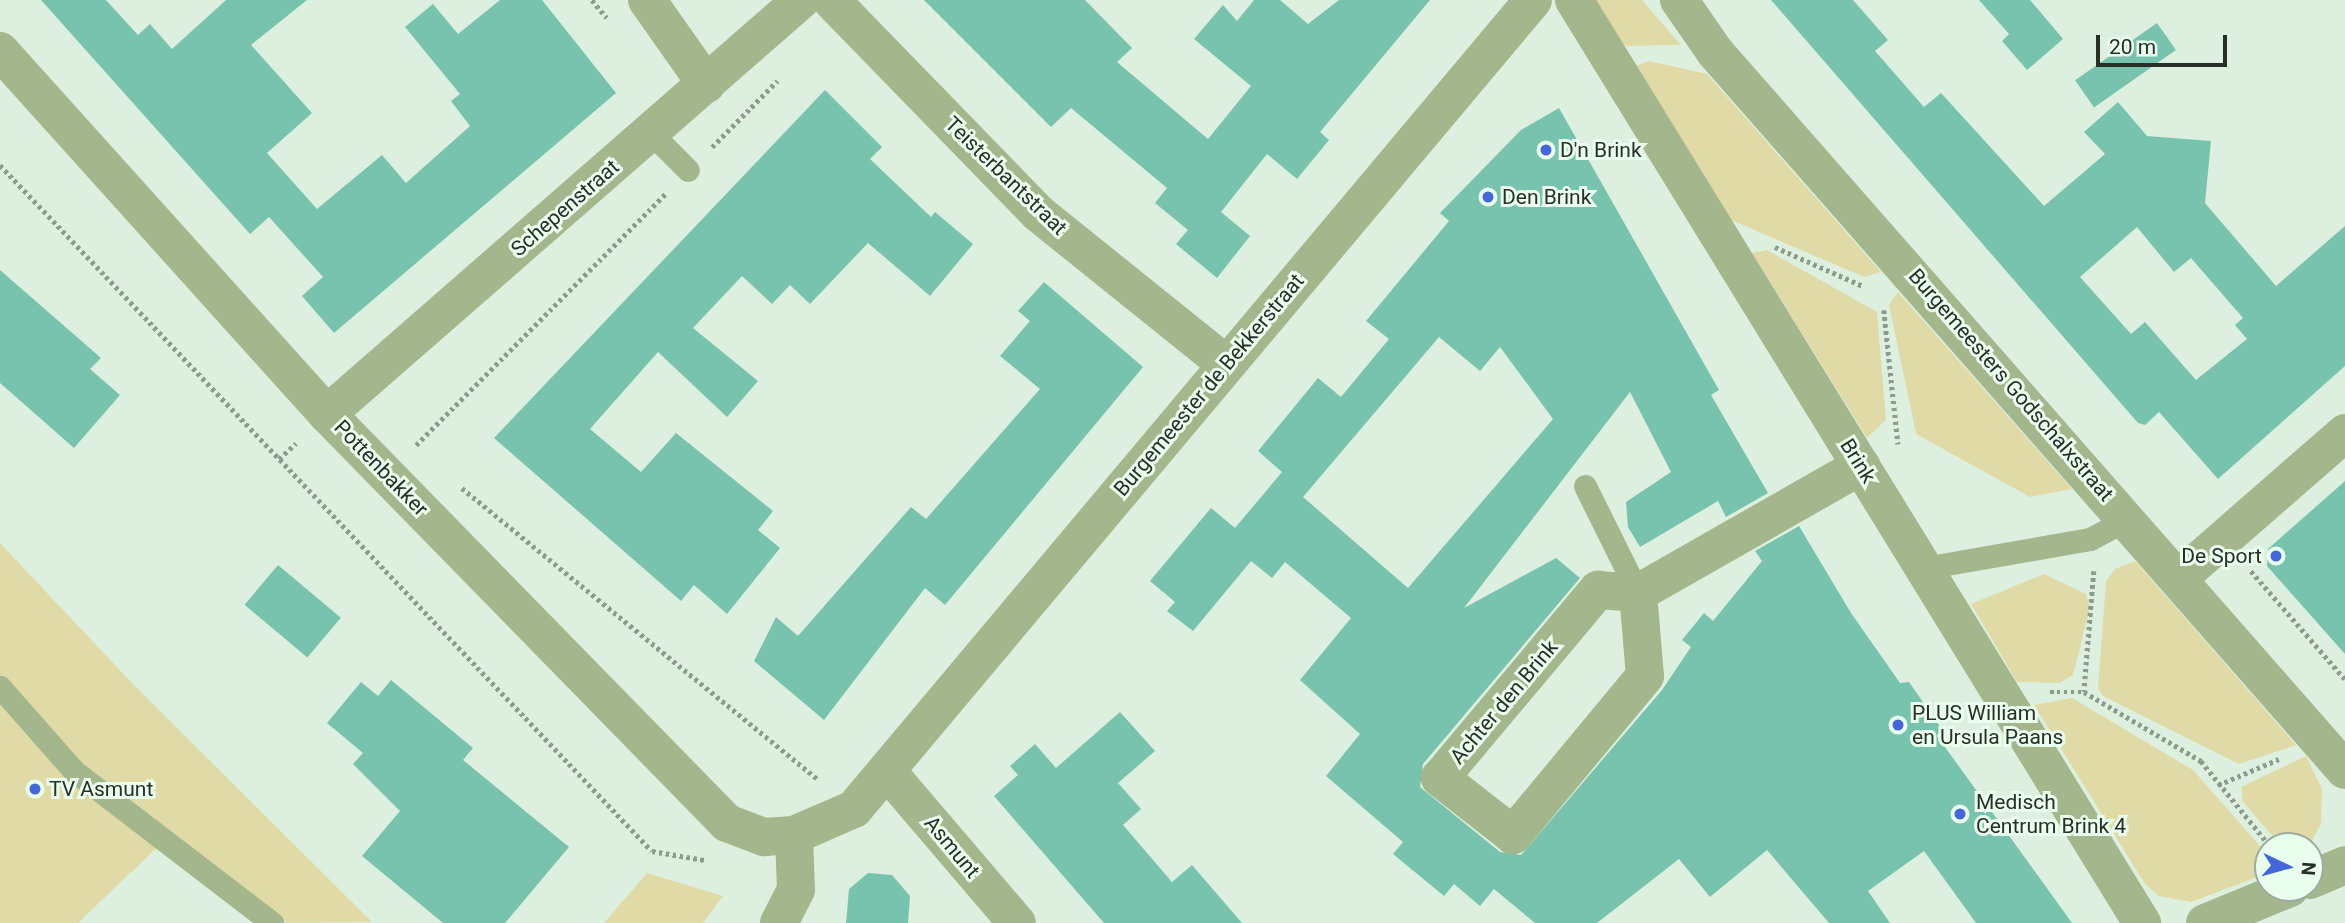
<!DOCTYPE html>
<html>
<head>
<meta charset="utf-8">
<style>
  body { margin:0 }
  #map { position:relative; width:2345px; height:923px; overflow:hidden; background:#ddf0e0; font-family:Roboto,sans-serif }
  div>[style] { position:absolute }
  .green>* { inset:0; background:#e0dba6 }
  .building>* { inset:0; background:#78c3ad; transform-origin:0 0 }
  .path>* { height:4.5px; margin-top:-2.25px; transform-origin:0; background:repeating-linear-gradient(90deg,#8d9b8f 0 3.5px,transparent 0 7px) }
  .lane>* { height:23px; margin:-11.5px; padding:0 11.5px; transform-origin:11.5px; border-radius:11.5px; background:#a4b78c }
  .street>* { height:38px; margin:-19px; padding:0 19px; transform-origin:19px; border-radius:19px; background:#a4b78c }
  .dots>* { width:19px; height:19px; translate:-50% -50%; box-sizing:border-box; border:4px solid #eafeed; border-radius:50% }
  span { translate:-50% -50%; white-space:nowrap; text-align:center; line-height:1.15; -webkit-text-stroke:6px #eafeed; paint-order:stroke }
  .poi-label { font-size:21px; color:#282f29 }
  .left { translate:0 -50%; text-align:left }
  .right { translate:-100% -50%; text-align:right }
  .street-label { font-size:21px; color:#282f29 }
  .north { position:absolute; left:2254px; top:832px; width:70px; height:70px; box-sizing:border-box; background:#eafeed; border:2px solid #9cab9f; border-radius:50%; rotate:95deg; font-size:19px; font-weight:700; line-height:28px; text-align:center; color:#282f29 }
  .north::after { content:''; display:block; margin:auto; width:24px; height:32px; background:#4366d9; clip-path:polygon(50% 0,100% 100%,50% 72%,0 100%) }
  .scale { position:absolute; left:2096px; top:35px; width:131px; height:32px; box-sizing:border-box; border:4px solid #282f29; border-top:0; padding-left:9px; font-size:21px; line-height:24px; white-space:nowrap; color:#282f29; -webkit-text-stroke:5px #eafeed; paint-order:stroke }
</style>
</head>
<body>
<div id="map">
  <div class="green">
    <div style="clip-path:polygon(1594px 0,1642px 0,1681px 45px,1623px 46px)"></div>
    <div style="clip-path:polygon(1649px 61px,1707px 74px,1881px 272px,1864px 277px,1731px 220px,1636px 66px)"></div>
    <div style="clip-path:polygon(1767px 250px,1877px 312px,1886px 420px,1867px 438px,1752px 253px)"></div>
    <div style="clip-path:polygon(1898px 292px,2072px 489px,2030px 497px,1916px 434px,1889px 305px)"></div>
    <div style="clip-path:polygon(0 543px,132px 683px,372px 922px,287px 923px,166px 839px,78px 923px,0 923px)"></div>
    <div style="clip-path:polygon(2135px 561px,2296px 745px,2239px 764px,2103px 696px,2098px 688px,2106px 581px,2115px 569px)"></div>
    <div style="clip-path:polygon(2044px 574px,2086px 594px,2090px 608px,2073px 675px,2059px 683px,2017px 682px,1971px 604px)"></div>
    <div style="clip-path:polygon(2072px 698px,2193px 770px,2268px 855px,2268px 873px,2191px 902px,2159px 896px,2145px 884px,2034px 705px)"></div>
    <div style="clip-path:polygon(2306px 756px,2322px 789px,2321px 824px,2309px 846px,2281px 846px,2243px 802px,2241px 787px)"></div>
    <div style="clip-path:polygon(647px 873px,723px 896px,703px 923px,604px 923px)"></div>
  </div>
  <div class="building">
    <div style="clip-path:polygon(41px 0,106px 0,138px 35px,150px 24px,172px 49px,226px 0,307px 0,251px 45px,312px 113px,267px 153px,317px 209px,382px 155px,406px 183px,470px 126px,451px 101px,460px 94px,405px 27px,433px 4px,458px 34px,500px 0,542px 0,616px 93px,334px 333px,302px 296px,323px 277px,269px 217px,250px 234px)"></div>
    <div style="clip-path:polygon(924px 0,1085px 0,1132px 48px,1117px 62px,1208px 139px,1251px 86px,1194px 39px,1223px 5px,1237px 21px,1254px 0,1280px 0,1308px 24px,1339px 0,1430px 0,1320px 132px,1329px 140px,1297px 179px,1267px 154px,1221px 212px,1250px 236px,1217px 278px,1176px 244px,1188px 230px,1155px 203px,1167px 188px,1071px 108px,1051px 127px)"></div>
    <div style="clip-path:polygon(evenodd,1771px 0,1853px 0,1888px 40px,1875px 51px,1924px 107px,1941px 93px,2044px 206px,2105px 154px,2084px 132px,2118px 102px,2147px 136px,2211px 141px,2205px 203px,2276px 286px,2345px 226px,2345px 366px,2218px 479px,2159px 412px,2145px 425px,2138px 423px,1771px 0,2137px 227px,2174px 272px,2191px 258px,2243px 318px,2235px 325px,2247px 339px,2196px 380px,2145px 322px,2131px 334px,2080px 277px,2137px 227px)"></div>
    <div style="clip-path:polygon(1979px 0,2030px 0,2063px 39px,2027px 70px,2002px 41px,2009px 34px)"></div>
    <div style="left:2157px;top:23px;width:33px;height:100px;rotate:55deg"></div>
    <div style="clip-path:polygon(825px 90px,882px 147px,870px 159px,931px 217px,935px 212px,973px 244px,930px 296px,868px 243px,810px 304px,790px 285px,772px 304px,742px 276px,693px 328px,758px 381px,727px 417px,658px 352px,590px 429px,641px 472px,676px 433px,773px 511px,758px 530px,780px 548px,727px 614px,694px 585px,681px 601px,494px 438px)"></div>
    <div style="clip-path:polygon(evenodd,1559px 108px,1719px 390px,1711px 395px,1768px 493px,1726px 517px,1718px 501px,1640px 547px,1628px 527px,1626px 502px,1671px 472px,1630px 392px,1464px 608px,1556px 558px,1580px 578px,1423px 764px,1420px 787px,1500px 852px,1521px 855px,1662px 690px,1691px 647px,1682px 640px,1704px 613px,1713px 621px,1762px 561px,1755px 551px,1799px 526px,1851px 613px,1900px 683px,1909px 682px,1941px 728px,1937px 736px,2072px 923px,1976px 923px,1924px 851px,1868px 891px,1890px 923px,1829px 923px,1767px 850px,1710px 897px,1679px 859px,1597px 923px,1535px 923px,1494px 889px,1480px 906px,1454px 884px,1444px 896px,1393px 854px,1403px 842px,1326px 776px,1360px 734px,1300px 680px,1351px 618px,1285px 562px,1272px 578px,1251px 561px,1193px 631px,1167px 611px,1175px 602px,1150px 581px,1211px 508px,1235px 528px,1282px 472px,1258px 451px,1318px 378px,1341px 397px,1389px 339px,1366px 321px,1449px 221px,1440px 213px,1521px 130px,1559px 108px,1439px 337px,1480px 371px,1500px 347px,1553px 419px,1408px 588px,1303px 497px,1439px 337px)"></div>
    <div style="clip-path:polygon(0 270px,101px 358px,90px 369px,120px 395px,74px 448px,0 383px)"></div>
    <div style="clip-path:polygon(1044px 282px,1143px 367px,945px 605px,925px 588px,824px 720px,754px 661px,776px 617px,798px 636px,911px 507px,926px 519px,1040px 389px,1000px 356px,1030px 321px,1018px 311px)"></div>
    <div style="clip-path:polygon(2345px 481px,2345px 654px,2267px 566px,2268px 549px)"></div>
    <div style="left:278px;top:565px;width:82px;height:52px;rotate:40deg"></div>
    <div style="clip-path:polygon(391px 680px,473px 748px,463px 760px,569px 847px,505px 923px,443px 923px,362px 856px,400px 811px,353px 764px,363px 753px,327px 723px,361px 682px,378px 696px)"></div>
    <div style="clip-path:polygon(1120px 712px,1155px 751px,1118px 783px,1141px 809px,1123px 825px,1172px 882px,1192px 865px,1242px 923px,1104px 923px,994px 796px,1018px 775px,1010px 766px,1035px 744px,1056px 768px)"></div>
    <div style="clip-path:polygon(868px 873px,892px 875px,910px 896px,908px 923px,846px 923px,849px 889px)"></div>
  </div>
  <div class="path">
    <div style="left:592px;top:0;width:23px;rotate:50deg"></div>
    <div style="left:712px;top:147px;width:93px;rotate:-45.4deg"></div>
    <div style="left:0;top:165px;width:946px;rotate:46.46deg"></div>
    <div style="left:652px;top:851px;width:53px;rotate:9.8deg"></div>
    <div style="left:1775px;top:247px;width:96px;rotate:23.9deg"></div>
    <div style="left:1884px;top:310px;width:135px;rotate:84deg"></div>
    <div style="left:416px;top:445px;width:355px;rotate:-45.2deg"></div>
    <div style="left:279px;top:459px;width:23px;rotate:-43deg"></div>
    <div style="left:462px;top:488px;width:461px;rotate:39.3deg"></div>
    <div style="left:2094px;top:571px;width:121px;rotate:94.7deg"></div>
    <div style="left:2084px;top:692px;width:136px;rotate:30.5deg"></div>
    <div style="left:2201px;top:761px;width:109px;rotate:50.9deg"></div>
    <div style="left:2251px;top:571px;width:143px;rotate:49deg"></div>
    <div style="left:2050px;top:692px;width:34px"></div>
    <div style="left:2218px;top:785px;width:66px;rotate:-23.1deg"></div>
  </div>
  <div class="lane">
    <div style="left:651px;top:133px;width:52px;rotate:45deg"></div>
    <div style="left:1585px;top:486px;width:119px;rotate:63.6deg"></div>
    <div style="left:1924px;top:568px;width:169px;rotate:-9.9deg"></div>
    <div style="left:2090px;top:539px;width:43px;rotate:-27.8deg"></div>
    <div style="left:0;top:687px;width:112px;rotate:48.6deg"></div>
    <div style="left:74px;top:771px;width:250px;rotate:37.5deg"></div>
  </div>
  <div class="street">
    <div style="left:647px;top:0;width:103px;rotate:54.9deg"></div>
    <div style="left:831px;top:0;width:297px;rotate:45.8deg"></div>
    <div style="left:1038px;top:213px;width:241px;rotate:38.8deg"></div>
    <div style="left:1574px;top:0;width:1084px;rotate:58.39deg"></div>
    <div style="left:1679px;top:0;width:63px;rotate:55.3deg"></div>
    <div style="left:1715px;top:52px;width:955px;rotate:48.74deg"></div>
    <div style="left:0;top:51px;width:489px;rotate:48deg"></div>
    <div style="left:327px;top:414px;width:572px;rotate:45.64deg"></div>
    <div style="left:727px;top:823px;width:40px;rotate:21deg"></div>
    <div style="left:764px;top:837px;width:30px;rotate:-4deg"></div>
    <div style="left:794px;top:835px;width:65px;rotate:-23.4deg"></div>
    <div style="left:854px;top:809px;width:1056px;rotate:-49.99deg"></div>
    <div style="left:327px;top:414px;width:629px;rotate:-41.13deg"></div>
    <div style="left:2180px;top:577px;width:219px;rotate:-41.1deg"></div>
    <div style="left:1638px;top:593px;width:83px;rotate:85.2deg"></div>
    <div style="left:1645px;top:676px;width:207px;rotate:129.7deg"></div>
    <div style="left:1513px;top:835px;width:93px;rotate:-142deg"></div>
    <div style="left:1440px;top:778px;width:246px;rotate:-50deg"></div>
    <div style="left:1598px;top:590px;width:40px;rotate:4.3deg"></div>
    <div style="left:1638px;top:593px;width:257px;rotate:-29.7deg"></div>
    <div style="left:887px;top:771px;width:200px;rotate:49.5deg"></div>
    <div style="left:2310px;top:880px;width:38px;rotate:-23deg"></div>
    <div style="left:779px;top:923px;width:37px;rotate:-63deg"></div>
    <div style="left:796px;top:890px;width:55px;rotate:-92.1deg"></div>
    <div style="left:2205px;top:923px;width:92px;rotate:-22.4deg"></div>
  </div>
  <div class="dots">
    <div style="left:1546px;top:150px;background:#4366d9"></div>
    <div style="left:1488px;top:197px;background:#4366d9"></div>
    <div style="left:2276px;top:556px;background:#4366d9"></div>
    <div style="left:1898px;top:725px;background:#4366d9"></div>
    <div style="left:35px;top:789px;background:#4366d9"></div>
    <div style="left:1960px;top:814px;background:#4366d9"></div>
  </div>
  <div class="poi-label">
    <span class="left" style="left:1560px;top:150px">D'n Brink</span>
    <span class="left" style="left:1502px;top:197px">Den Brink</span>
    <span class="right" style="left:2262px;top:556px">De Sport</span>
    <span class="left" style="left:1912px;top:725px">PLUS William<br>en Ursula Paans</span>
    <span class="left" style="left:49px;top:789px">TV Asmunt</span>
    <span class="left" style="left:1976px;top:814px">Medisch<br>Centrum Brink 4</span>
  </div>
  <div class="street-label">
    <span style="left:1006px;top:176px;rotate:44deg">Teisterbantstraat</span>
    <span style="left:565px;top:208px;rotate:-41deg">Schepenstraat</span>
    <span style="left:1209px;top:385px;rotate:-50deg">Burgemeester de Bekkerstraat</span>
    <span style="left:2011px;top:385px;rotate:49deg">Burgemeesters Godschalxstraat</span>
    <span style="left:1858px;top:461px;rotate:58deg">Brink</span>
    <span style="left:381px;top:468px;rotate:46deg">Pottenbakker</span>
    <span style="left:1504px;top:702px;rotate:-50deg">Achter den Brink</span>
    <span style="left:952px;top:847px;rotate:50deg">Asmunt</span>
  </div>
  <div class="north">N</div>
  <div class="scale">20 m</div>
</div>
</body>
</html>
